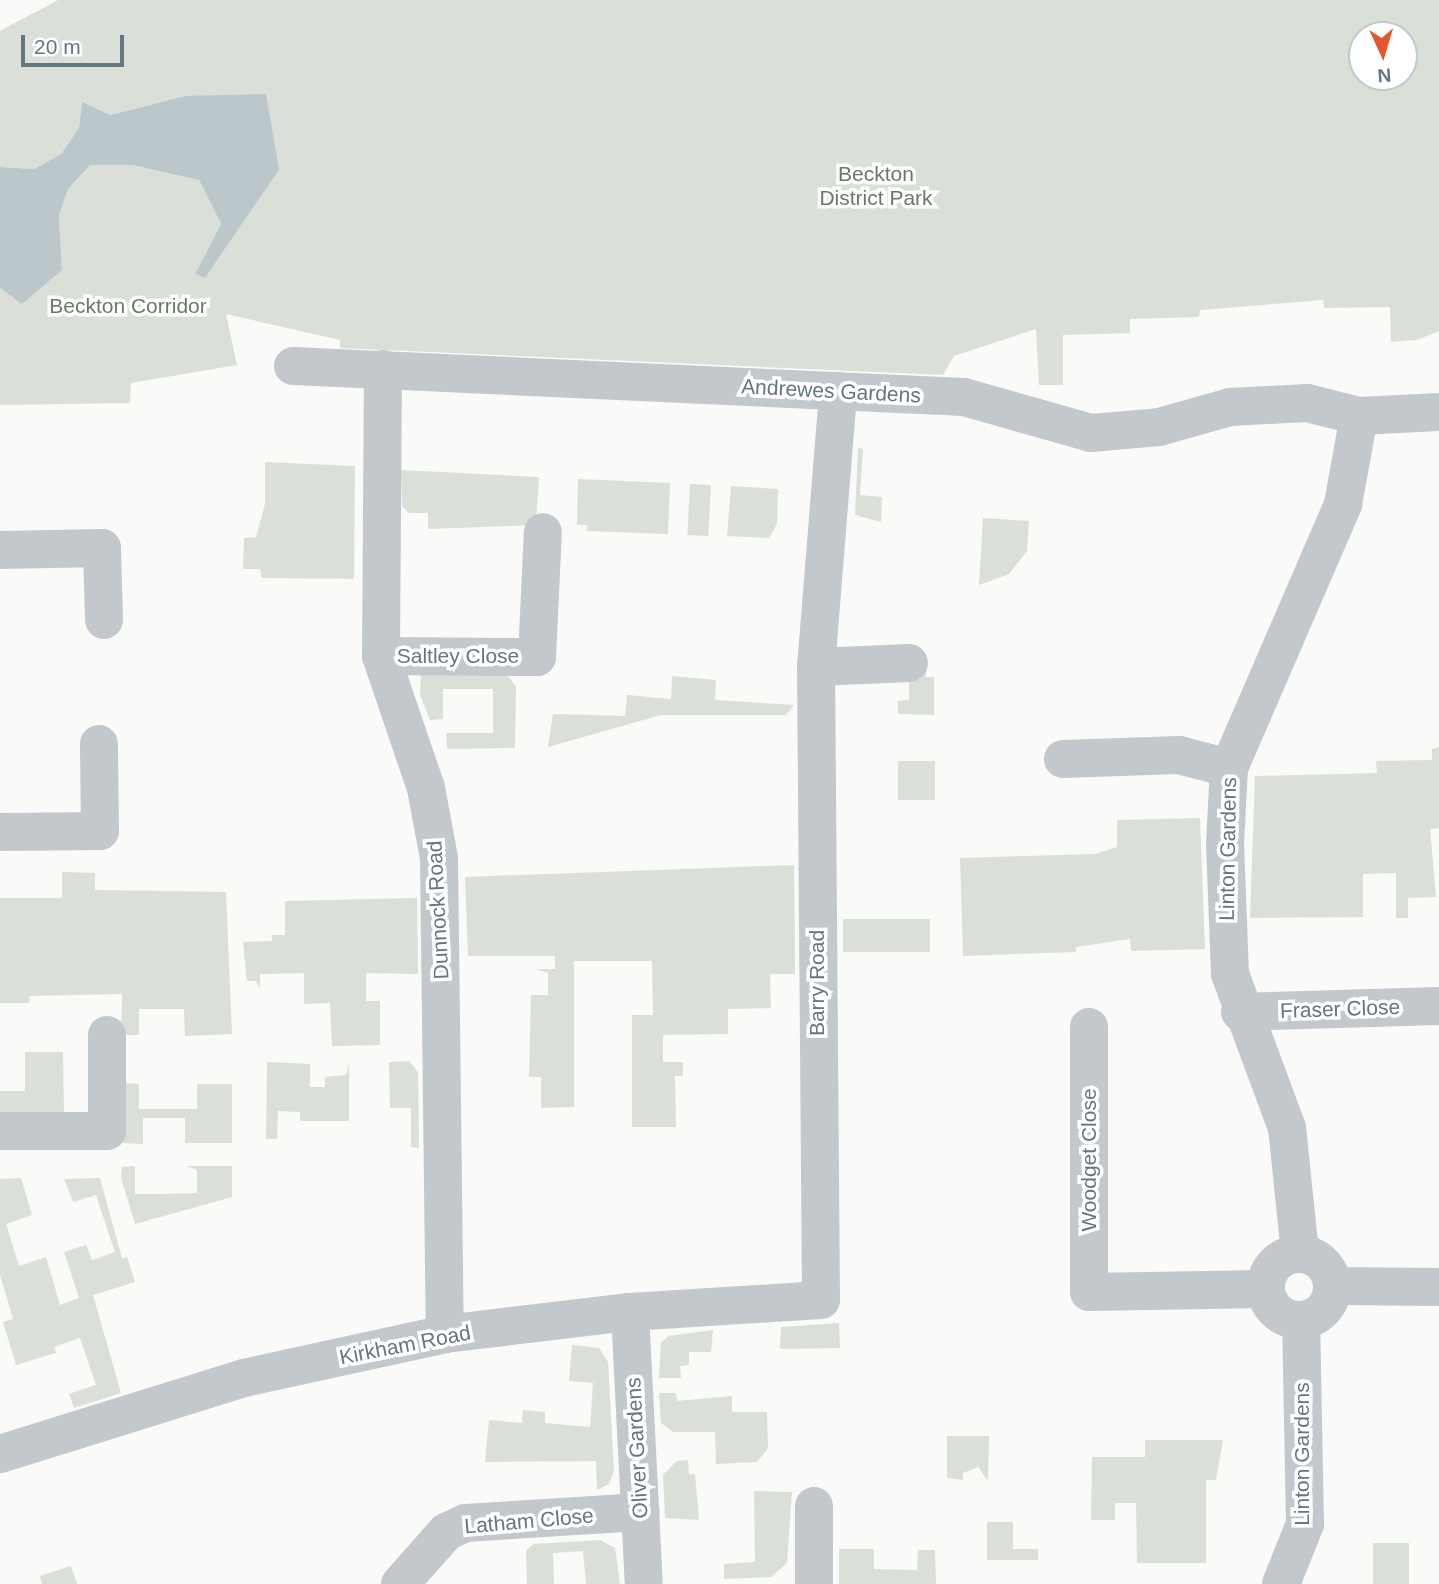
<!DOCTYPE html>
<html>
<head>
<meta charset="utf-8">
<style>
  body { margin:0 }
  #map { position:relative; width:1439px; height:1584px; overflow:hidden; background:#fafaf8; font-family:Arial,sans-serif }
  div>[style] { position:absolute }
  .green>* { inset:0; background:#dadfd7; transform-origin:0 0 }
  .water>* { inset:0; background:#bbc7cb }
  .minor>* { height:38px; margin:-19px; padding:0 19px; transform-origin:19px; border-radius:19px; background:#c3c8cc }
  .minor>.ring { margin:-19px; padding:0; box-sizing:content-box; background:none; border:38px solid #c3c8cc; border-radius:50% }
  span { translate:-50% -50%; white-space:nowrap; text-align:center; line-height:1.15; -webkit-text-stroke:7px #fff; paint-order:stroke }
  .park-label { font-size:21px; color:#687a64 }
  .street-label { font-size:21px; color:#657683 }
  .north { position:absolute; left:1348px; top:21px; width:70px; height:70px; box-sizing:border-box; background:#fff; border:2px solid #c1c8cd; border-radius:50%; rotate:176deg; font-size:19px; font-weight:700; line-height:28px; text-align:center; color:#657683 }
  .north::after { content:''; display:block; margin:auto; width:24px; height:32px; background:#e4572e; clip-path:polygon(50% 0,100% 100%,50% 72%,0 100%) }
  .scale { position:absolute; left:21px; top:35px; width:103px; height:32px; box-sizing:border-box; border:4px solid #657683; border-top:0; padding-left:9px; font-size:21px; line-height:24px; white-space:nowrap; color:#657683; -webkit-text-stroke:5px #fff; paint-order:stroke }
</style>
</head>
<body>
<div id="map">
  <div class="green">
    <div style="clip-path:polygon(evenodd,58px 0,1439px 0,1439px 331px,1417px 340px,1391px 342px,1390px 307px,1324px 308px,1323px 300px,1200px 310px,1199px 317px,1130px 319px,1130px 333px,1063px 335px,1063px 385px,1039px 385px,1036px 329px,954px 356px,943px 375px,340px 348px,340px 340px,226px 314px,237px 365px,131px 383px,130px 403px,0 405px,0 288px,22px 303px,62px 270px,59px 216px,68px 189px,90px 165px,132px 165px,199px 180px,221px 224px,195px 274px,205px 278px,279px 170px,185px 96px,110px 115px,82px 103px,79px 128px,61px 154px,34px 169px,0 167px,0 31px,58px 0,1362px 35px,1404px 35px,1404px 77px,1362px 77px,1362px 35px)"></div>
    <div style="clip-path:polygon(858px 448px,863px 449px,860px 495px,882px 497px,881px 522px,855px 515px)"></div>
    <div style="clip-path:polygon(265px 462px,355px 466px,354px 579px,262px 578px,260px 569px,243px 569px,244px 538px,256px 537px,265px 504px)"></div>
    <div style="clip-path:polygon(401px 470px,539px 477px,536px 525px,428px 529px,428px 513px,409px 513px,402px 506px)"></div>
    <div style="clip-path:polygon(578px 479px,670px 483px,668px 534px,587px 531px,587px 525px,577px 525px)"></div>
    <div style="left:690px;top:484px;width:21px;height:51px;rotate:3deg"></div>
    <div style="clip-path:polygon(731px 486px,778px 489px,777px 524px,769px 538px,727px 536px)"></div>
    <div style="clip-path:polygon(983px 518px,1029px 521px,1027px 551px,1009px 574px,979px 585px)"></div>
    <div style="clip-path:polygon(926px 666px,926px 677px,934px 677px,934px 715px,898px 714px,898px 701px,909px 700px,909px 674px)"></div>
    <div style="clip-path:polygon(490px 671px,509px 677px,516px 687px,515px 748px,447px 749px,446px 733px,493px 733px,493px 689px,443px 689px,443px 719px,430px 720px,420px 695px,421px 673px)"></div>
    <div style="clip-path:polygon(672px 676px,716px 680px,715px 700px,794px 705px,786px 715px,661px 715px,548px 747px,553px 714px,625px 716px,627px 695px,671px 699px)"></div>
    <div style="clip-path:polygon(1439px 747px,1439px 828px,1430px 829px,1436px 897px,1408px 898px,1408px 918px,1396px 918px,1396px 873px,1363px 874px,1363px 917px,1250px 918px,1255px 776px,1377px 773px,1376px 761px,1432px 760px,1432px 749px)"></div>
    <div style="left:898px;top:761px;width:37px;height:39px"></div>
    <div style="clip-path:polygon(1200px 818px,1205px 949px,1131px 951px,1130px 939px,1076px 947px,1076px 952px,963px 956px,960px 858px,1095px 854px,1117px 847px,1117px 820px)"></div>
    <div style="clip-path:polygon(794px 865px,795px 974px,770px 974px,771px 1008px,728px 1009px,728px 1034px,663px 1035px,663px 1062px,683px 1062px,683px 1076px,675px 1076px,676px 1127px,632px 1127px,632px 1015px,653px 1015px,652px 961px,574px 961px,574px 1107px,541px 1108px,541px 1077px,529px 1077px,531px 995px,548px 995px,548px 973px,536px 969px,555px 969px,555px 956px,468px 956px,465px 877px)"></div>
    <div style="clip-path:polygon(62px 872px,95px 873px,95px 890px,226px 892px,232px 1034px,185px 1036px,184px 1009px,139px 1009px,139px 1035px,121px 1035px,122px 994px,30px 996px,29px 1003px,0 1003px,0 898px,62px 898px)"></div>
    <div style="clip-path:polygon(417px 898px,418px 974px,366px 973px,366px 1001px,380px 1001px,380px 1045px,332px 1046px,330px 1003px,304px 1004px,304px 973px,260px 974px,260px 988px,256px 981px,247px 981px,243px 942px,272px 941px,272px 935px,285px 935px,285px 901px)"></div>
    <div style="left:930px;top:919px;width:33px;height:87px;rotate:90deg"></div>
    <div style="clip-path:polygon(25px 1052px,63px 1052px,64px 1113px,0 1113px,0 1091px,25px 1091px)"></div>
    <div style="clip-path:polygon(409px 1061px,418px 1072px,419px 1148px,411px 1147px,411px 1108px,390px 1108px,389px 1062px)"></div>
    <div style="clip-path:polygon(267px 1062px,310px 1064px,310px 1087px,325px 1087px,325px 1077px,346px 1075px,349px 1063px,349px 1121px,300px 1121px,300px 1112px,278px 1111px,277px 1139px,266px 1139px)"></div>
    <div style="clip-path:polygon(121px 1083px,139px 1084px,139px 1109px,197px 1109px,197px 1084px,232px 1084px,232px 1143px,185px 1143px,185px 1118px,143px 1118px,143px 1144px,123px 1143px)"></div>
    <div style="clip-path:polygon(135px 1166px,135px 1194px,161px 1194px,197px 1193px,197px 1170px,186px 1166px,232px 1166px,232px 1197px,135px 1224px,121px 1178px,122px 1167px)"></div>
    <div style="clip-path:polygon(21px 1178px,32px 1215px,6px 1224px,19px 1266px,46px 1257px,60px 1305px,79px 1298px,64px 1252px,86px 1245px,92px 1260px,115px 1252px,96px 1195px,73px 1202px,64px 1179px,100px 1178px,122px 1258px,127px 1257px,135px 1282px,93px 1295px,121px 1393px,74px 1408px,69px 1394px,96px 1385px,80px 1338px,54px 1347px,56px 1353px,16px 1365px,3px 1322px,13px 1319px,0 1275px,0 1179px)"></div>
    <div style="clip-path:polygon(839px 1323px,840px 1348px,780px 1349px,781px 1327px)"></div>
    <div style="clip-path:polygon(713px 1330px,711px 1352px,689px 1352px,689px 1365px,680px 1366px,681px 1378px,659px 1378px,661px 1342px,669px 1336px)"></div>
    <div style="clip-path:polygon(572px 1345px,599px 1348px,608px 1362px,614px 1471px,609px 1484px,597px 1490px,596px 1461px,485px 1462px,489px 1420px,522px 1423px,523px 1410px,545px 1412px,545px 1423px,590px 1427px,593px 1383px,569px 1381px)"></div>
    <div style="clip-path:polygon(659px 1393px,676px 1393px,677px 1401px,732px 1396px,732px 1412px,767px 1412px,768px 1448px,757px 1462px,716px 1464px,715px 1432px,673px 1432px,661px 1423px)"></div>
    <div style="clip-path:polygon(947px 1436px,989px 1436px,988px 1481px,978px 1467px,963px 1473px,963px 1480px,947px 1478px)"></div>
    <div style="clip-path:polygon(1145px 1440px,1223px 1440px,1216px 1480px,1206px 1480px,1206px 1563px,1137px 1563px,1136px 1503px,1115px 1503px,1115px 1520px,1091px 1520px,1092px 1457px,1145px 1457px)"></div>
    <div style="clip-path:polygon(688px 1460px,689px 1474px,695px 1474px,699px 1520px,665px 1518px,663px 1475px,677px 1461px)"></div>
    <div style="clip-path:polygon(754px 1491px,792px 1492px,787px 1563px,771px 1577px,724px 1579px,724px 1564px,755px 1562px)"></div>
    <div style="clip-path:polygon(987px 1522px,1013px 1522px,1013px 1549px,1038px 1549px,1038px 1560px,987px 1560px)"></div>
    <div style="clip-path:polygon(600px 1540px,615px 1548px,620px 1584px,586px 1584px,583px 1551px,553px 1553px,554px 1584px,527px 1584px,526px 1551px,533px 1544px)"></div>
    <div style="left:1373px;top:1543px;width:36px;height:41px"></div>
    <div style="clip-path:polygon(839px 1549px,874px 1549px,874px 1569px,917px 1570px,918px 1550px,935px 1550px,936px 1584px,839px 1584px)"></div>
    <div style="clip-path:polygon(71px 1566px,77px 1584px,42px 1584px,40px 1576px)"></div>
  </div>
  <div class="water">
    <div style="clip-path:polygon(266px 94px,279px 170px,205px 278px,195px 274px,221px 224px,199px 180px,132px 165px,90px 165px,68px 189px,59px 216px,62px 270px,22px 304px,0 288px,0 167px,34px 169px,61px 154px,79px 128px,82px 102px,110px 115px,185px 96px)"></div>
  </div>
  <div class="minor">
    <div style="left:293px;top:366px;width:672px;rotate:2.65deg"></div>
    <div style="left:964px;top:397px;width:132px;rotate:15.8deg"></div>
    <div style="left:1091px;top:433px;width:68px;rotate:-5deg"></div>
    <div style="left:1159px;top:427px;width:74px;rotate:-15.7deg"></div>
    <div style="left:1230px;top:407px;width:77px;rotate:-3deg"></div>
    <div style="left:1307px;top:403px;width:54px;rotate:14deg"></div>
    <div style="left:1359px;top:416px;width:80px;rotate:-2.9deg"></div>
    <div style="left:383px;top:369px;width:287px;rotate:90.4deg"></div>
    <div style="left:381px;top:656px;width:139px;rotate:71.2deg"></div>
    <div style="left:426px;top:788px;width:71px;rotate:79.5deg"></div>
    <div style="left:439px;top:858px;width:476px;rotate:89.3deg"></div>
    <div style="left:0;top:550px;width:102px;rotate:-1.1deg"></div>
    <div style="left:102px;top:548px;width:72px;rotate:88.4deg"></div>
    <div style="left:381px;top:656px;width:156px;rotate:0.4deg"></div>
    <div style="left:537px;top:657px;width:125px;rotate:-87.3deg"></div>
    <div style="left:816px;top:667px;width:93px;rotate:-2.5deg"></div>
    <div style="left:1063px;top:759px;width:116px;rotate:-2deg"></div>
    <div style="left:1179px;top:755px;width:52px;rotate:14.6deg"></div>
    <div style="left:0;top:832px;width:100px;rotate:-0.6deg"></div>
    <div style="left:100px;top:831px;width:87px;rotate:-90.7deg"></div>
    <div style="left:1240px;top:1012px;width:199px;rotate:-1.7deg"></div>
    <div style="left:1089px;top:1027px;width:265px;rotate:90deg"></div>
    <div style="left:1089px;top:1292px;width:176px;rotate:-1deg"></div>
    <div style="left:0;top:1131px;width:107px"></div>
    <div style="left:107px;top:1131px;width:96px;rotate:-90deg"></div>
    <div style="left:1300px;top:1253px;width:126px;rotate:-95.9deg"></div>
    <div style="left:1287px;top:1128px;width:164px;rotate:-110.3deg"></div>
    <div style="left:1230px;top:974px;width:130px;rotate:-92.2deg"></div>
    <div style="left:1225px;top:844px;width:76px;rotate:-87deg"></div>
    <div style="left:1229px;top:768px;width:288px;rotate:-66.6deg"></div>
    <div style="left:1343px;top:504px;width:89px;rotate:-79.7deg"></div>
    <div class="ring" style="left:1266px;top:1254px;width:28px;height:28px"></div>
    <div style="left:1332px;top:1286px;width:107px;rotate:0.5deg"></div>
    <div style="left:630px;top:1312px;width:272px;rotate:87.1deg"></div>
    <div style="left:0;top:1454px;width:256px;rotate:-17.3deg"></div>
    <div style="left:244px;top:1378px;width:206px;rotate:-12.3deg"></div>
    <div style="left:445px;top:1334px;width:186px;rotate:-6.8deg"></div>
    <div style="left:630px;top:1312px;width:191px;rotate:-3.6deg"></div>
    <div style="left:821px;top:1300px;width:633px;rotate:-90.45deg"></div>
    <div style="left:816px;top:667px;width:277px;rotate:-85.4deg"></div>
    <div style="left:814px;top:1506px;width:78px;rotate:90deg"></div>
    <div style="left:400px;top:1584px;width:69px;rotate:-48.5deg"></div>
    <div style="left:446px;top:1532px;width:21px;rotate:-25deg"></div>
    <div style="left:465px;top:1523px;width:176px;rotate:-3.6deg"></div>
    <div style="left:1281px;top:1584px;width:65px;rotate:-68.2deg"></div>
    <div style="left:1305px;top:1524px;width:204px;rotate:-91.1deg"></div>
  </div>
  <div class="park-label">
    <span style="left:876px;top:186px">Beckton<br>District Park</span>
    <span style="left:128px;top:306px">Beckton Corridor</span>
  </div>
  <div class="street-label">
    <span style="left:831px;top:391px;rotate:3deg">Andrewes Gardens</span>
    <span style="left:458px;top:656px">Saltley Close</span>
    <span style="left:1228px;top:849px;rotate:-89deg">Linton Gardens</span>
    <span style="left:438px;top:910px;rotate:-93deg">Dunnock Road</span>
    <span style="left:817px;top:983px;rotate:-90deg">Barry Road</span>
    <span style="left:1340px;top:1009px;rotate:-2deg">Fraser Close</span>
    <span style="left:1089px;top:1160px;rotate:-90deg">Woodget Close</span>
    <span style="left:405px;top:1345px;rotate:-11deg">Kirkham Road</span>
    <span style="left:637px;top:1448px;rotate:-93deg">Oliver Gardens</span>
    <span style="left:1302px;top:1454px;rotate:-90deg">Linton Gardens</span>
    <span style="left:529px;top:1521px;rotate:-5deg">Latham Close</span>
  </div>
  <div class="north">N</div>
  <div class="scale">20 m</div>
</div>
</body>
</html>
